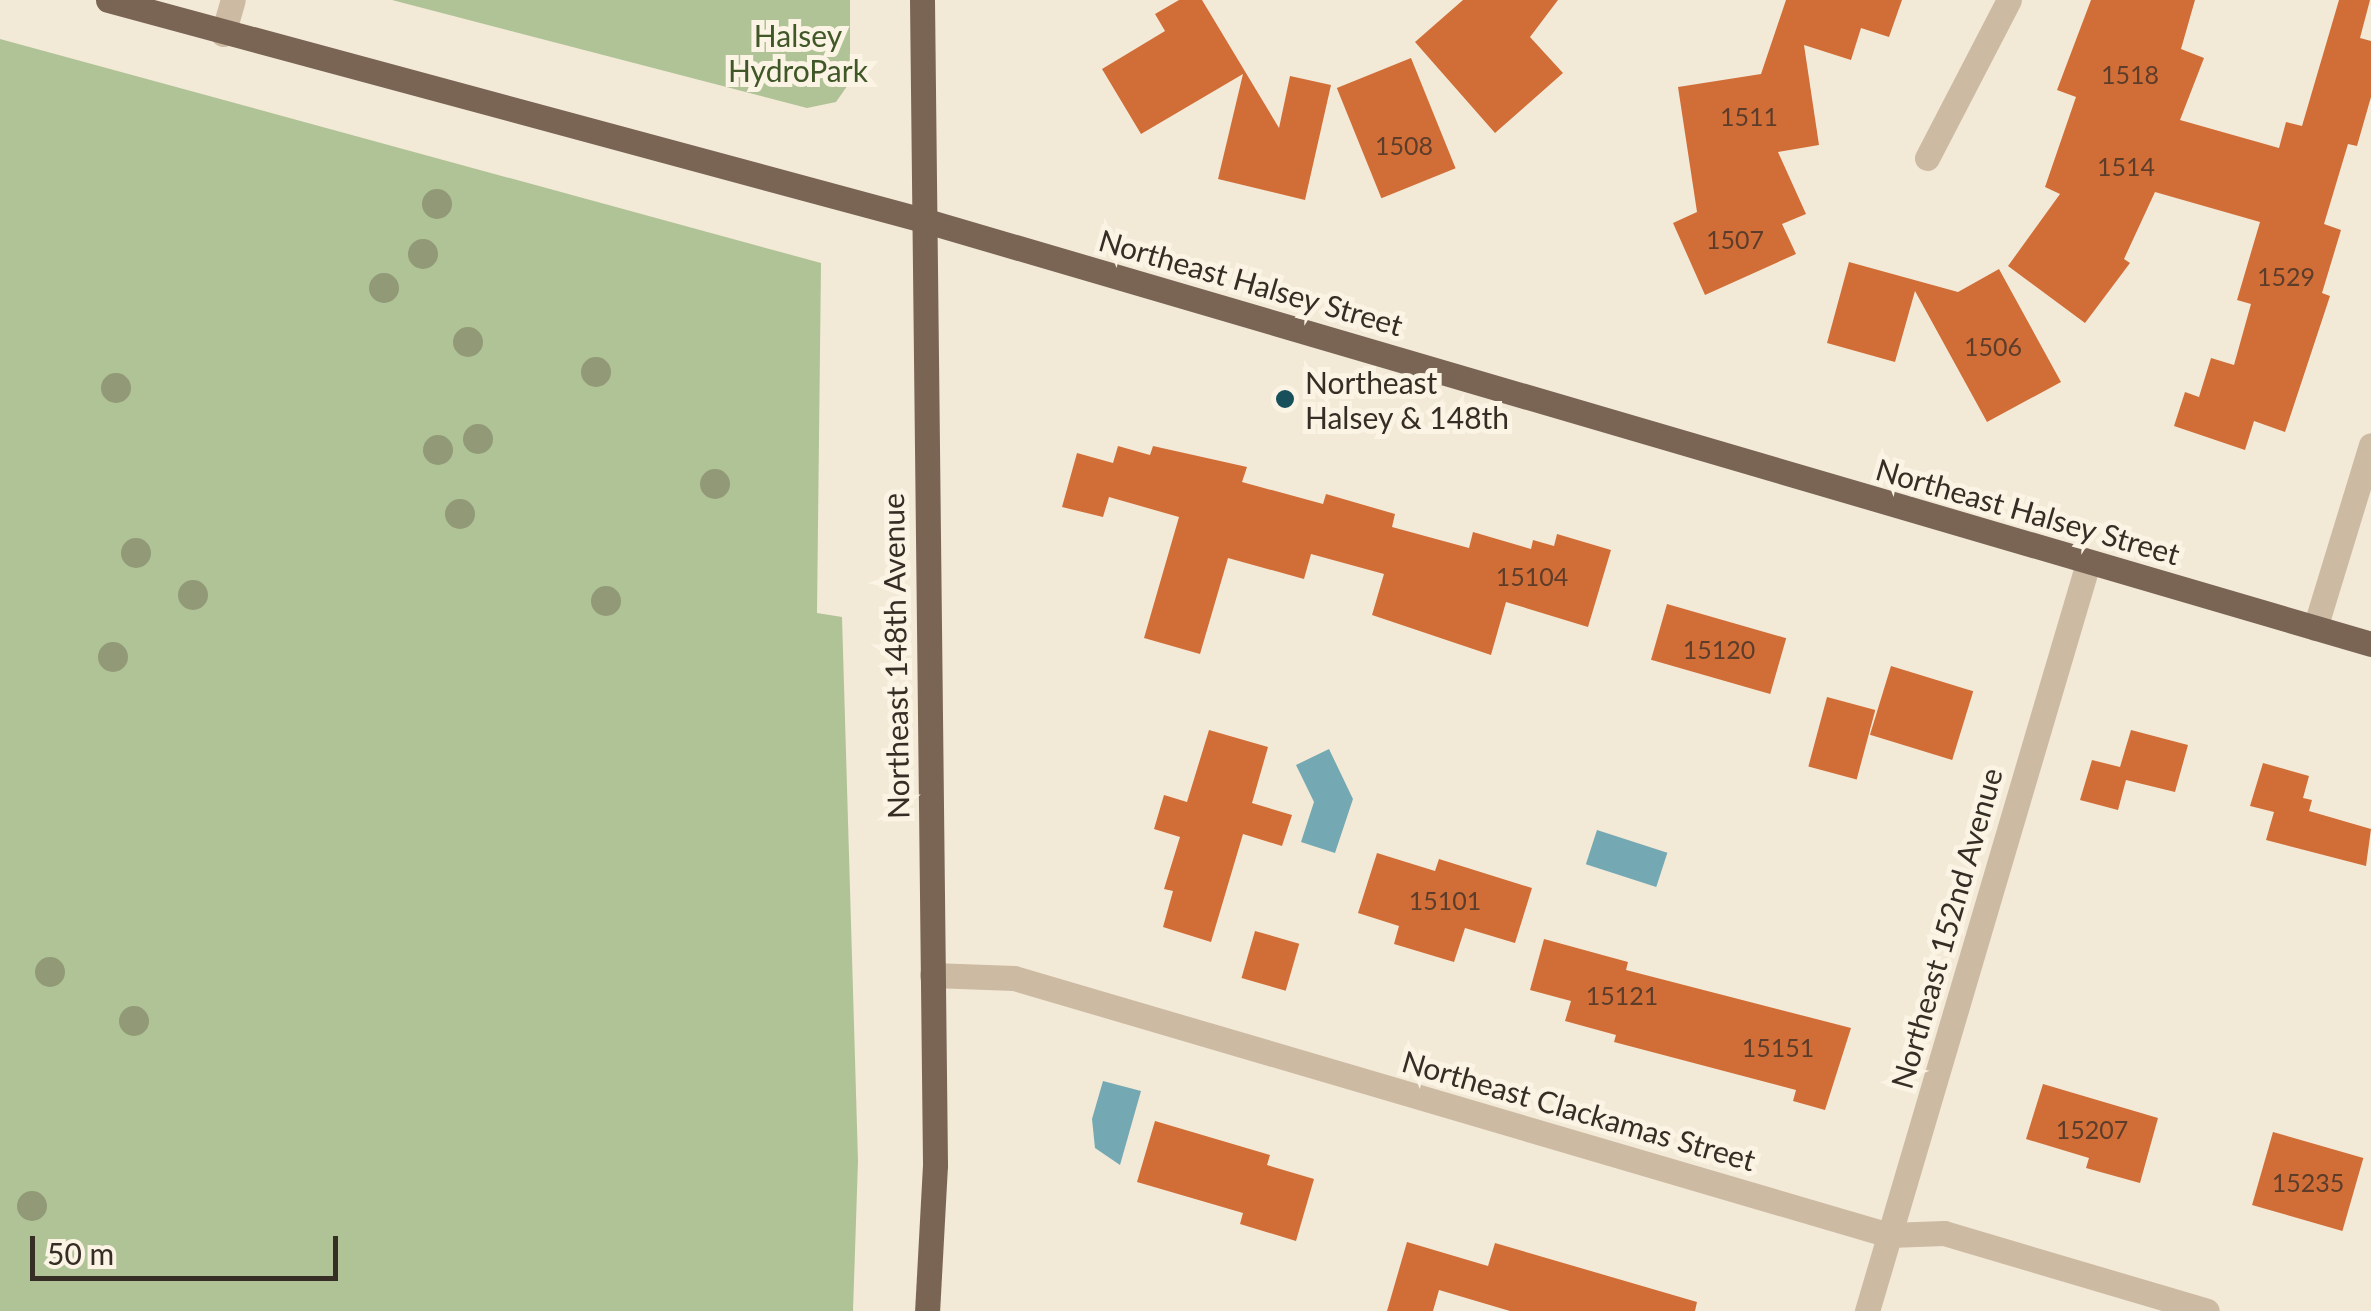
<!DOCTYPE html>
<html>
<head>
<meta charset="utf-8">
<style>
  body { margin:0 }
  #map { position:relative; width:2371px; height:1311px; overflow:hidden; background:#f3e9d7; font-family:Lato,sans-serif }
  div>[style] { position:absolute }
  .green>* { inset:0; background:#afc396 }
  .water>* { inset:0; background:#74a9b3; transform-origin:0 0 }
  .building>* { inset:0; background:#d16e38; transform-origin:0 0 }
  .minor>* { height:25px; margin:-12.5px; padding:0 12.5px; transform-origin:12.5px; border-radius:12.5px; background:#ccbaa3 }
  .major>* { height:25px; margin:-12.5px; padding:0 12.5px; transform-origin:12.5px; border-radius:12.5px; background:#7a6555 }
  .trees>* { width:30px; height:30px; margin:-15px; border-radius:50%; background:#919976 }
  .dots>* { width:28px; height:28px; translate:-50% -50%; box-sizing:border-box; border:5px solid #fbf3e4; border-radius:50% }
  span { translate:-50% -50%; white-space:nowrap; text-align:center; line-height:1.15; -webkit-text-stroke:10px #fbf3e4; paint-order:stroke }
  .number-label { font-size:25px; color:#5d3d2a }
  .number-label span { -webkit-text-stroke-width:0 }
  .park-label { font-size:30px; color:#405727 }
  .street-label { font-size:30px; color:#362d25 }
  .poi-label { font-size:30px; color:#362d25 }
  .left { translate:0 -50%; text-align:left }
  .scale { position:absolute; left:30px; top:1236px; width:308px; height:45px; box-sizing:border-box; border:5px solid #362d25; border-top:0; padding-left:12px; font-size:30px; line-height:35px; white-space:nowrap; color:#362d25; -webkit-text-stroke:8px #fbf3e4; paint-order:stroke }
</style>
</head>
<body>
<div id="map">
  <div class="green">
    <div style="clip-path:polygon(392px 0,850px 0,850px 82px,836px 102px,807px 108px)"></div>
    <div style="clip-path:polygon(0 39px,821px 263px,817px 613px,842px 617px,858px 1161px,853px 1311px,0 1311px)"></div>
  </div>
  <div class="water">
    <div style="clip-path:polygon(1329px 749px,1353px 799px,1335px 853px,1301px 842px,1314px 802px,1296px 765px)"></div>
    <div style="left:1597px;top:830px;width:74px;height:36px;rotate:18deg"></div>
    <div style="clip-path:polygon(1103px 1081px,1141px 1091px,1120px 1165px,1095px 1148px,1092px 1119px)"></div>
  </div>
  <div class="building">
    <div style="clip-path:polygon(1179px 0,1202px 0,1279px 128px,1290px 76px,1331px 85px,1305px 200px,1218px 179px,1243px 74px,1141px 134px,1102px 69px,1165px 31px,1155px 14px)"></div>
    <div style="clip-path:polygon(1463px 0,1558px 0,1530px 37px,1563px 73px,1495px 133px,1415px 42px)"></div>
    <div style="clip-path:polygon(1786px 0,1902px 0,1889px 37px,1861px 28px,1851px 60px,1804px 45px,1819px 145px,1778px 152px,1806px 214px,1782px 224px,1796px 254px,1705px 295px,1673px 223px,1697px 212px,1678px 87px,1761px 74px)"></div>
    <div style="clip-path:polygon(2091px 0,2195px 0,2181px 49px,2204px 58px,2180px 120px,2279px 148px,2286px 122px,2302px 126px,2339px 0,2370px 0,2360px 38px,2371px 41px,2371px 97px,2357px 146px,2348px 144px,2324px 224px,2341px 230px,2322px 293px,2330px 296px,2285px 432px,2254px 421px,2245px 450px,2174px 426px,2185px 392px,2199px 397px,2211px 358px,2234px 365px,2251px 304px,2237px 300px,2260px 222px,2155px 192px,2124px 259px,2130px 263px,2085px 323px,2008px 266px,2060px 194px,2045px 187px,2076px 97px,2057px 90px)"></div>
    <div style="left:1411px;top:58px;width:119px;height:80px;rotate:68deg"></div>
    <div style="clip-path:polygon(1849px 262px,1958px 292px,1999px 269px,2061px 382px,1987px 422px,1915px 291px,1895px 362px,1827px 343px)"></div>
    <div style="clip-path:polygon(1118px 446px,1150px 455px,1153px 446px,1247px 467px,1242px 482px,1323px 504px,1326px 494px,1395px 514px,1392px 527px,1469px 548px,1473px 532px,1531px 549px,1533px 540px,1554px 546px,1557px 534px,1611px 550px,1588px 627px,1506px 602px,1491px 655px,1372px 615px,1384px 574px,1311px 554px,1304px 579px,1228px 558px,1200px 654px,1144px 638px,1179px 517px,1109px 497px,1103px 517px,1062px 507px,1077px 453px,1113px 463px)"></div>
    <div style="left:1667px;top:604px;width:124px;height:58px;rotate:16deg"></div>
    <div style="left:1891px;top:666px;width:86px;height:72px;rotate:17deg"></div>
    <div style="left:1827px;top:697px;width:50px;height:72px;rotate:15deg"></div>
    <div style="clip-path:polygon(1209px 730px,1268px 747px,1252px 803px,1292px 815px,1282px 846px,1243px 834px,1211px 942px,1163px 927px,1173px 891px,1164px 889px,1180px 837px,1154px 829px,1164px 795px,1187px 802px)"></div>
    <div style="clip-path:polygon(2131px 730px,2188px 745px,2175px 792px,2126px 780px,2118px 810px,2080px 800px,2092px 760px,2120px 767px)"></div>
    <div style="clip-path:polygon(2263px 763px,2309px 776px,2303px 798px,2312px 800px,2309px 811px,2371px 829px,2366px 866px,2266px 840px,2274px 812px,2250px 806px)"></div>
    <div style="clip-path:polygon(1377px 853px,1435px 871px,1439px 859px,1532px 888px,1515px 943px,1465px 928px,1454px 962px,1394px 944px,1399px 926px,1358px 913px)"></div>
    <div style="left:1255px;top:931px;width:46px;height:49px;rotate:16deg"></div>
    <div style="clip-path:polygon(1544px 939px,1628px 962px,1626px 970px,1851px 1028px,1825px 1110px,1793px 1101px,1796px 1090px,1614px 1042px,1616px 1035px,1565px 1021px,1571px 1001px,1530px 990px)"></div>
    <div style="clip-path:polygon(2043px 1084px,2158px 1118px,2140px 1183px,2086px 1168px,2089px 1158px,2026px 1139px)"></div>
    <div style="clip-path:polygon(1155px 1121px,1270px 1155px,1267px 1165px,1314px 1179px,1296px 1241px,1240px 1224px,1243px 1213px,1137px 1182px)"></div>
    <div style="left:2273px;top:1132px;width:94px;height:76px;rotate:16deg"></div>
    <div style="clip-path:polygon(1407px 1242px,1488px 1266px,1495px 1243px,1697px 1302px,1695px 1311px,1510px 1311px,1439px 1290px,1433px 1311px,1387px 1311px)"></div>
  </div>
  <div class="minor">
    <div style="left:223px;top:34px;width:35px;rotate:-74deg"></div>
    <div style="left:1927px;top:158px;width:178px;rotate:-62.6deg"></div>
    <div style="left:2315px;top:628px;width:191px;rotate:-73deg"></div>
    <div style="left:932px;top:975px;width:82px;rotate:2.1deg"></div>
    <div style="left:1014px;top:978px;width:912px;rotate:16.37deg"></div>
    <div style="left:1889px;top:1235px;width:55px;rotate:-2.1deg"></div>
    <div style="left:1944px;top:1233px;width:274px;rotate:16.5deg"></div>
    <div style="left:1867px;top:1311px;width:780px;rotate:-73.54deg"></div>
  </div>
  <div class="major">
    <div style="left:108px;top:0;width:844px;rotate:15.11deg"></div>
    <div style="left:923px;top:220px;width:1509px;rotate:16.32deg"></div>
    <div style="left:922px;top:0;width:1165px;rotate:89.36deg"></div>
    <div style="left:935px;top:1165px;width:146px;rotate:93.1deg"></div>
  </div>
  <div class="trees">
    <div style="left:437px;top:204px"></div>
    <div style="left:423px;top:254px"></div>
    <div style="left:384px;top:288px"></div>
    <div style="left:468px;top:342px"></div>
    <div style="left:596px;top:372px"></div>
    <div style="left:116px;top:388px"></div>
    <div style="left:478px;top:439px"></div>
    <div style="left:438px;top:450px"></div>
    <div style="left:715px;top:484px"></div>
    <div style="left:460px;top:514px"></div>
    <div style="left:136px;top:553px"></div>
    <div style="left:193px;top:595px"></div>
    <div style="left:606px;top:601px"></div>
    <div style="left:113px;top:657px"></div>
    <div style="left:50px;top:972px"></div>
    <div style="left:134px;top:1021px"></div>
    <div style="left:32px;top:1206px"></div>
  </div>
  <div class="dots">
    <div style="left:1285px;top:399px;background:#17505b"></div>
  </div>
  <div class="number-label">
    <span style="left:2130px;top:74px">1518</span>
    <span style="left:1749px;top:116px">1511</span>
    <span style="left:1404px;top:145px">1508</span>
    <span style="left:2126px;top:166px">1514</span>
    <span style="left:1735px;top:239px">1507</span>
    <span style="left:2286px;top:276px">1529</span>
    <span style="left:1993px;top:346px">1506</span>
    <span style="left:1532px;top:576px">15104</span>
    <span style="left:1719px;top:649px">15120</span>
    <span style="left:1445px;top:900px">15101</span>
    <span style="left:1622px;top:995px">15121</span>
    <span style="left:1778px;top:1047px">15151</span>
    <span style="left:2092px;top:1129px">15207</span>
    <span style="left:2308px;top:1182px">15235</span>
  </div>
  <div class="park-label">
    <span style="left:798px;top:52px">Halsey<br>HydroPark</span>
  </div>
  <div class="street-label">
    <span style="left:1251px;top:282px;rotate:16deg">Northeast Halsey Street</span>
    <span style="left:2028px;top:511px;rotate:16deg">Northeast Halsey Street</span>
    <span style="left:895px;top:656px;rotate:-91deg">Northeast 148th Avenue</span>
    <span style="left:1946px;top:928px;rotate:-74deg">Northeast 152nd Avenue</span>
    <span style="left:1579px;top:1110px;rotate:16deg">Northeast Clackamas Street</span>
  </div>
  <div class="poi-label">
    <span class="left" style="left:1305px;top:399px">Northeast<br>Halsey &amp; 148th</span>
  </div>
  <div class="scale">50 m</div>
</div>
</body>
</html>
